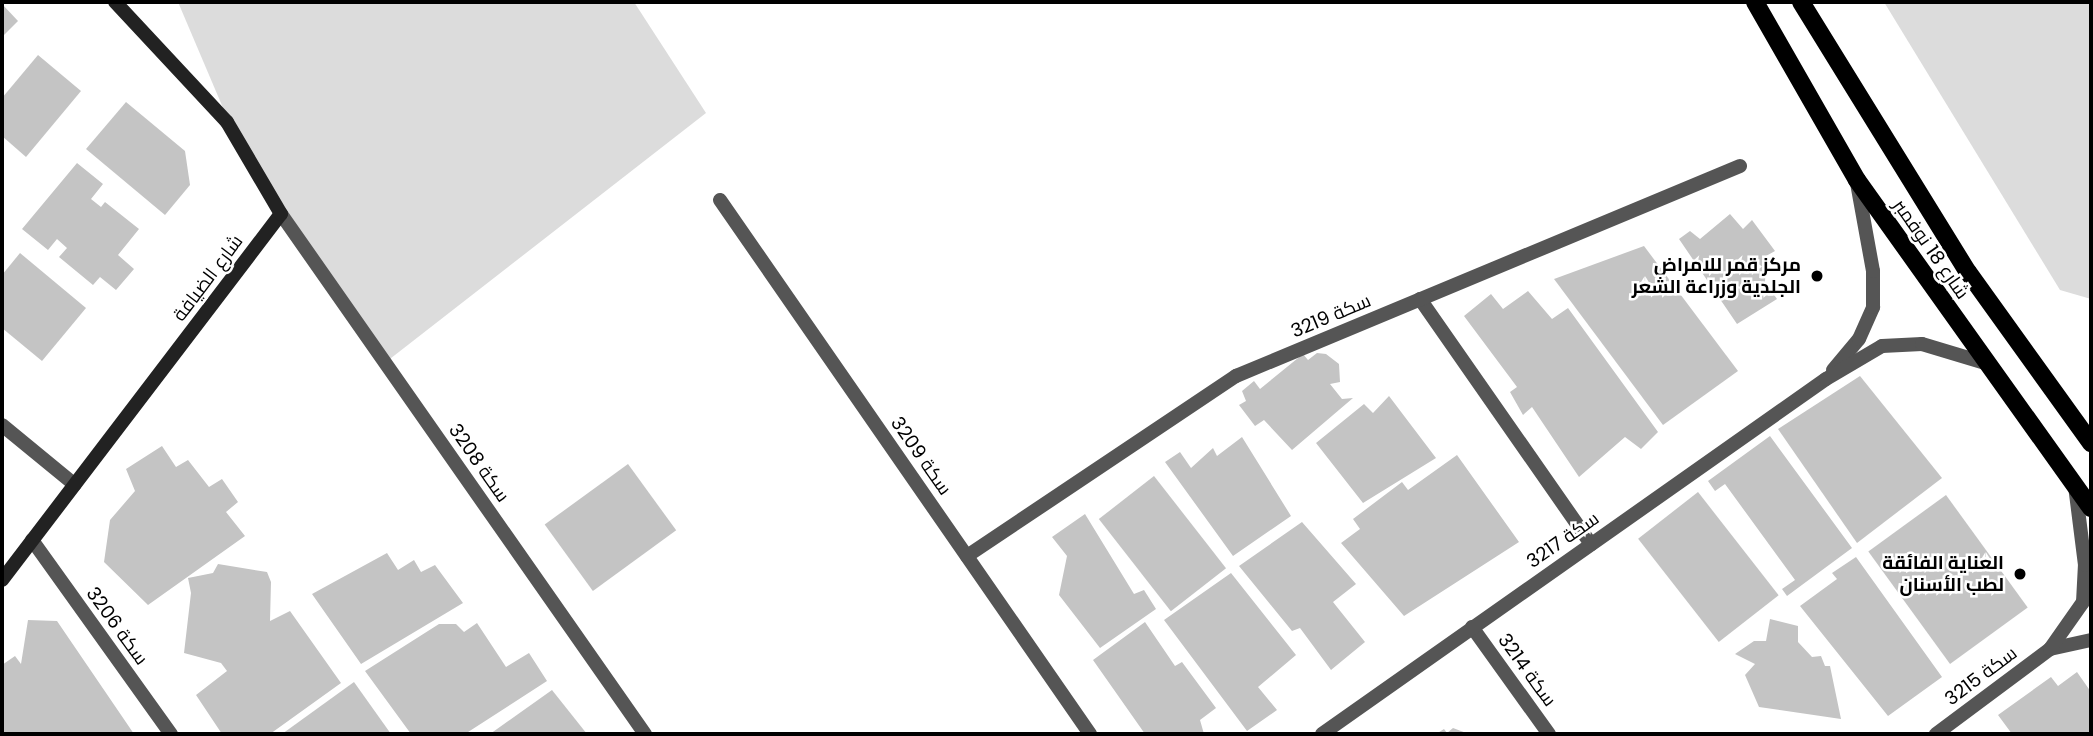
<!DOCTYPE html>
<html>
<head>
<meta charset="utf-8">
<style>
  body { margin:0 }
  #map { position:relative; width:2093px; height:736px; overflow:hidden; background:#fff; font-family:Poppins,Cairo,sans-serif }
  div>[style] { position:absolute }
  .green>* { inset:0; background:#dcdcdc }
  .building>* { inset:0; background:#c4c4c4; transform-origin:0 0 }
  .street>* { height:14px; margin:-7px; padding:0 7px; transform-origin:7px; border-radius:7px; background:#555 }
  .secondary>* { height:14px; margin:-7px; padding:0 7px; transform-origin:7px; border-radius:7px; background:#222 }
  .primary>* { height:18px; margin:-9px; padding:0 9px; transform-origin:9px; border-radius:9px; background:#000 }
  .dots>* { width:19px; height:19px; translate:-50% -50%; box-sizing:border-box; border:4px solid #fff; border-radius:50% }
  span { translate:-50% -50%; white-space:nowrap; text-align:center; line-height:1.15; -webkit-text-stroke:5px #fff; paint-order:stroke }
  .street-label { font-size:19px; color:#000 }
  .poi-label { font-size:19px; color:#000; font-weight:700 }
  .right { translate:-100% -50%; text-align:right }
  .frame { position:absolute; inset:0; border:4px solid #000; pointer-events:none }
</style>
</head>
<body>
<div id="map">
  <div class="green">
    <div style="clip-path:polygon(178px 2px,634px 2px,706px 113px,386px 362px,229px 122px)"></div>
    <div style="clip-path:polygon(1884px 2px,2091px 2px,2091px 299px,2060px 290px)"></div>
  </div>
  <div class="building">
    <div style="clip-path:polygon(2px 4px,18px 21px,2px 37px)"></div>
    <div style="clip-path:polygon(38px 55px,81px 91px,26px 157px,2px 136px,2px 98px)"></div>
    <div style="clip-path:polygon(126px 102px,185px 151px,190px 185px,165px 215px,86px 149px)"></div>
    <div style="clip-path:polygon(77px 163px,103px 184px,91px 199px,101px 207px,105px 202px,139px 229px,118px 255px,134px 269px,116px 290px,100px 277px,93px 285px,59px 257px,67px 248px,57px 239px,48px 250px,22px 229px)"></div>
    <div style="clip-path:polygon(1730px 214px,1743px 229px,1752px 220px,1775px 251px,1766px 256px,1765px 282px,1777px 299px,1737px 324px,1679px 239px,1690px 231px,1700px 239px)"></div>
    <div style="clip-path:polygon(1644px 246px,1738px 371px,1663px 425px,1554px 279px)"></div>
    <div style="clip-path:polygon(20px 253px,86px 308px,42px 361px,2px 328px,2px 275px)"></div>
    <div style="clip-path:polygon(1528px 291px,1552px 319px,1568px 308px,1658px 432px,1641px 449px,1625px 437px,1579px 477px,1532px 407px,1523px 415px,1510px 392px,1517px 387px,1464px 316px,1491px 294px,1503px 309px)"></div>
    <div style="clip-path:polygon(1317px 353px,1326px 354px,1339px 364px,1340px 382px,1330px 384px,1342px 399px,1353px 398px,1292px 450px,1264px 420px,1255px 426px,1239px 405px,1246px 401px,1242px 391px,1254px 381px,1260px 389px,1303px 354px,1308px 360px)"></div>
    <div style="clip-path:polygon(1860px 376px,1942px 478px,1857px 543px,1778px 429px)"></div>
    <div style="clip-path:polygon(1389px 396px,1436px 458px,1363px 503px,1316px 443px,1364px 404px,1373px 413px)"></div>
    <div style="clip-path:polygon(1770px 436px,1852px 548px,1787px 596px,1782px 589px,1795px 580px,1725px 484px,1715px 491px,1708px 481px)"></div>
    <div style="clip-path:polygon(1242px 437px,1291px 516px,1233px 556px,1165px 462px,1180px 452px,1191px 468px,1213px 448px,1217px 456px)"></div>
    <div style="clip-path:polygon(162px 446px,176px 467px,188px 460px,209px 487px,222px 479px,238px 502px,226px 512px,245px 536px,148px 605px,104px 562px,110px 520px,135px 491px,126px 469px)"></div>
    <div style="clip-path:polygon(1457px 455px,1519px 542px,1404px 616px,1341px 543px,1360px 529px,1353px 519px,1402px 482px,1408px 490px)"></div>
    <div style="left:628px;top:464px;width:82px;height:103px;rotate:54deg"></div>
    <div style="left:1154px;top:476px;width:117px;height:70px;rotate:52deg"></div>
    <div style="left:1698px;top:492px;width:131px;height:76px;rotate:52deg"></div>
    <div style="left:1946px;top:495px;width:139px;height:96px;rotate:54deg"></div>
    <div style="clip-path:polygon(1085px 514px,1134px 594px,1144px 590px,1156px 609px,1100px 648px,1059px 595px,1067px 556px,1052px 537px)"></div>
    <div style="clip-path:polygon(1302px 522px,1356px 584px,1333px 602px,1365px 642px,1331px 670px,1300px 628px,1292px 631px,1239px 566px)"></div>
    <div style="clip-path:polygon(387px 553px,398px 570px,414px 560px,421px 572px,435px 565px,463px 603px,361px 664px,312px 594px)"></div>
    <div style="clip-path:polygon(1856px 557px,1942px 677px,1888px 716px,1800px 606px,1837px 579px,1832px 573px)"></div>
    <div style="clip-path:polygon(218px 564px,267px 572px,271px 582px,270px 621px,290px 611px,341px 683px,270px 734px,222px 734px,196px 695px,227px 671px,221px 663px,184px 653px,191px 593px,188px 578px,213px 573px)"></div>
    <div style="clip-path:polygon(1231px 573px,1296px 655px,1258px 687px,1277px 710px,1247px 731px,1164px 620px)"></div>
    <div style="clip-path:polygon(1770px 619px,1798px 626px,1798px 642px,1812px 657px,1821px 656px,1825px 666px,1830px 666px,1841px 719px,1759px 707px,1745px 675px,1755px 664px,1735px 654px,1754px 641px,1766px 641px)"></div>
    <div style="clip-path:polygon(28px 620px,57px 621px,134px 734px,2px 734px,2px 665px,15px 656px,21px 664px)"></div>
    <div style="clip-path:polygon(1145px 622px,1175px 666px,1182px 662px,1216px 708px,1200px 720px,1204px 734px,1145px 734px,1093px 660px)"></div>
    <div style="clip-path:polygon(477px 623px,506px 667px,529px 653px,547px 681px,465px 734px,411px 734px,365px 671px,439px 624px,456px 624px,464px 632px)"></div>
    <div style="clip-path:polygon(2077px 672px,2091px 692px,2091px 734px,2012px 734px,1998px 715px,2051px 677px,2058px 686px)"></div>
    <div style="clip-path:polygon(354px 682px,391px 734px,282px 734px)"></div>
    <div style="clip-path:polygon(552px 690px,587px 734px,490px 734px)"></div>
    <div style="clip-path:polygon(1453px 728px,1469px 734px,1436px 734px,1444px 729px,1447px 733px)"></div>
  </div>
  <div class="street">
    <div style="left:720px;top:200px;width:650px;rotate:55.28deg"></div>
    <div style="left:281px;top:214px;width:635px;rotate:55.01deg"></div>
    <div style="left:1420px;top:299px;width:299px;rotate:55.1deg"></div>
    <div style="left:1833px;top:370px;width:40px;rotate:-50deg"></div>
    <div style="left:1859px;top:339px;width:35px;rotate:-66deg"></div>
    <div style="left:1873px;top:307px;width:36px;rotate:-90deg"></div>
    <div style="left:1873px;top:271px;width:89px;rotate:-100.3deg"></div>
    <div style="left:2px;top:425px;width:94px;rotate:39.4deg"></div>
    <div style="left:32px;top:540px;width:239px;rotate:54.4deg"></div>
    <div style="left:967px;top:556px;width:324px;rotate:-33.8deg"></div>
    <div style="left:1236px;top:376px;width:546px;rotate:-22.62deg"></div>
    <div style="left:1472px;top:627px;width:132px;rotate:54.3deg"></div>
    <div style="left:2050px;top:649px;width:42px;rotate:-12.4deg"></div>
    <div style="left:1322px;top:734px;width:616px;rotate:-35.16deg"></div>
    <div style="left:1826px;top:379px;width:65px;rotate:-30.5deg"></div>
    <div style="left:1882px;top:346px;width:40px;rotate:-2.9deg"></div>
    <div style="left:1922px;top:344px;width:66px;rotate:16.8deg"></div>
    <div style="left:1936px;top:734px;width:142px;rotate:-36.7deg"></div>
    <div style="left:2050px;top:649px;width:57px;rotate:-54.9deg"></div>
    <div style="left:2083px;top:602px;width:37px;rotate:-87deg"></div>
    <div style="left:2085px;top:565px;width:80px;rotate:-97.2deg"></div>
  </div>
  <div class="secondary">
    <div style="left:2px;top:580px;width:460px;rotate:-52.7deg"></div>
    <div style="left:281px;top:214px;width:107px;rotate:-120.4deg"></div>
    <div style="left:227px;top:122px;width:164px;rotate:-133deg"></div>
  </div>
  <div class="primary">
    <div style="left:1755px;top:2px;width:205px;rotate:60.2deg"></div>
    <div style="left:1857px;top:180px;width:403px;rotate:54.5deg"></div>
    <div style="left:1801px;top:2px;width:317px;rotate:58.3deg"></div>
    <div style="left:1968px;top:272px;width:211px;rotate:54.3deg"></div>
  </div>
  <div class="dots">
    <div style="left:1817px;top:276px;background:#000"></div>
    <div style="left:2020px;top:574px;background:#000"></div>
  </div>
  <div class="street-label">
    <span style="left:1931px;top:249px;rotate:55deg">شارع 18 نوفمبر</span>
    <span style="left:208px;top:278px;rotate:-53deg">شارع الضيافة</span>
    <span style="left:1331px;top:316px;rotate:-23deg">سكة 3219</span>
    <span style="left:921px;top:456px;rotate:55deg">سكة 3209</span>
    <span style="left:479px;top:463px;rotate:55deg">سكة 3208</span>
    <span style="left:1563px;top:540px;rotate:-35deg">سكة 3217</span>
    <span style="left:117px;top:626px;rotate:54deg">سكة 3206</span>
    <span style="left:1527px;top:670px;rotate:54deg">سكة 3214</span>
    <span style="left:1981px;top:676px;rotate:-37deg">سكة 3215</span>
  </div>
  <div class="poi-label">
    <span class="right" style="left:1801px;top:276px">مركز قمر للامراض<br>الجلدية وزراعة الشعر</span>
    <span class="right" style="left:2004px;top:574px">العناية الفائقة<br>لطب الأسنان</span>
  </div>
  <div class="frame"></div>
</div>
</body>
</html>
